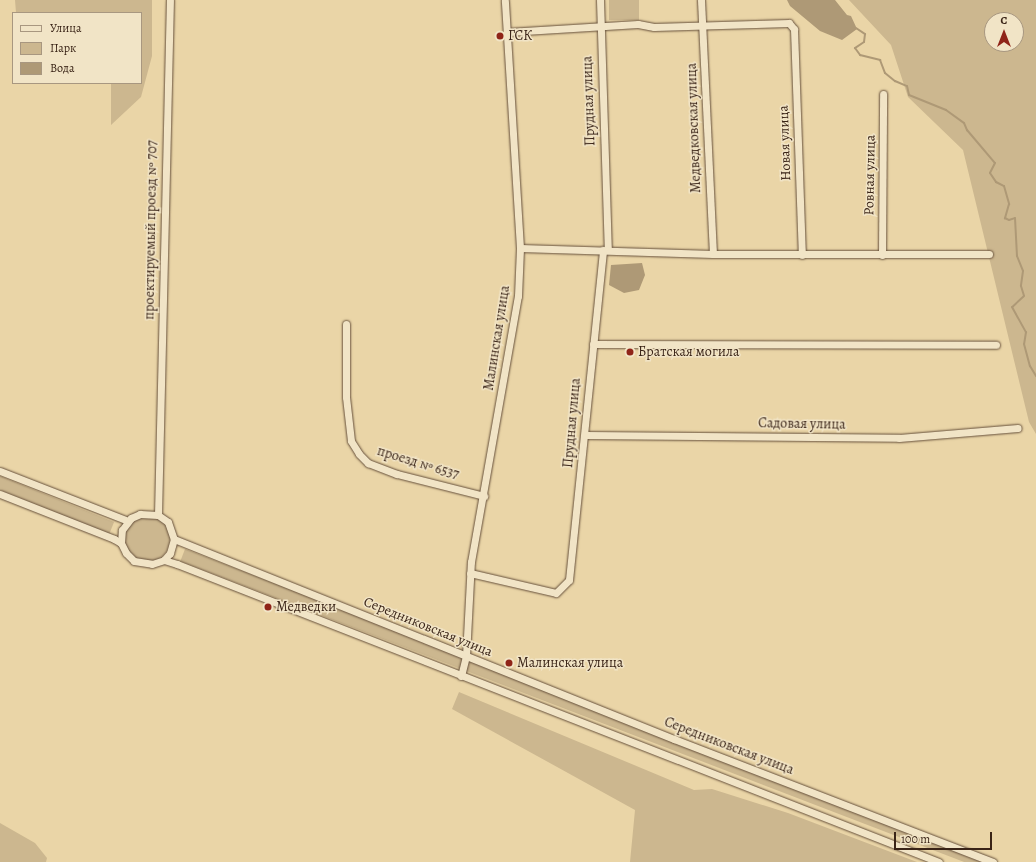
<!DOCTYPE html>
<html>
<head>
<meta charset="utf-8">
<style>
  body { margin:0 }
  #map { position:relative; width:1036px; height:862px; overflow:hidden; background:#ead5a7; font-family:Alegreya,serif }
  div>[style] { position:absolute }
  .green>* { inset:0; background:#ccb78f; transform-origin:0 0 }
  .round { border-radius:50% }
  .water>* { inset:0; background:#ae9976 }
  .stream>* { height:2px; margin:-1px; padding:0 1px; transform-origin:1px; border-radius:1px; background:#ae9976 }
  .roads { filter:drop-shadow(0 0 1px #66503b) drop-shadow(0 0 1px #66503b) }
  .minor>* { height:7px; margin:-3.5px; padding:0 3.5px; transform-origin:3.5px; border-radius:3.5px; background:#f1e4c6 }
  .dots>* { width:11px; height:11px; translate:-50% -50%; box-sizing:border-box; border:2px solid #f1e4c6; border-radius:50% }
  span { translate:-50% -50%; white-space:nowrap; text-align:center; line-height:1.15; -webkit-text-stroke:3px #f1e4c6; paint-order:stroke }
  .poi-label { font-size:14px; color:#3a2417 }
  .left { translate:0 -50%; text-align:left }
  .street-label { font-size:14px; color:#3a2417 }
  .legend { position:absolute; left:12px; top:12px; width:130px; height:72px; box-sizing:border-box; background:#f1e4c6; border:1px solid #a89780; margin:0; padding:5px 7px; list-style:none; font-size:12px; color:#3a2417 }
  .legend li { display:flex; align-items:center; gap:8px; height:20px }
  .legend b { width:20px; border:1px solid #a89780 }
  .north { position:absolute; left:984px; top:12px; width:40px; height:40px; box-sizing:border-box; background:#f1e4c6; border:1px solid #a89780; border-radius:50%; rotate:0deg; font-size:11px; font-weight:700; line-height:16px; text-align:center; color:#3a2417 }
  .north::after { content:''; display:block; margin:auto; width:14px; height:18px; background:#8f2418; clip-path:polygon(50% 0,100% 100%,50% 72%,0 100%) }
  .scale { position:absolute; left:894px; top:832px; width:98px; height:18px; box-sizing:border-box; border:2px solid #3a2417; border-top:0; padding-left:5px; font-size:12px; line-height:14px; white-space:nowrap; color:#3a2417; -webkit-text-stroke:3px #f1e4c6; paint-order:stroke }
</style>
</head>
<body>
<div id="map">
  <div class="green">
    <div style="clip-path:polygon(15px 0,152px 0,152px 56px,141px 97px,111px 125px,111px 83px,141px 83px,141px 13px,16px 13px)"></div>
    <div style="left:609px;top:0;width:30px;height:20px"></div>
    <div style="clip-path:polygon(evenodd,849px 0,1036px 0,1036px 434px,1029px 422px,963px 150px,908px 97px,891px 45px,849px 0,992px 20px,1016px 20px,1016px 44px,992px 44px,992px 20px)"></div>
    <div style="left:0;top:476px;width:123px;height:13px;rotate:22deg"></div>
    <div class="round" style="left:124px;top:516px;width:46px;height:46px"></div>
    <div style="left:185px;top:549px;width:859px;height:13px;rotate:21deg"></div>
    <div style="clip-path:polygon(459px 692px,694px 790px,712px 789px,788px 813px,917px 862px,630px 862px,635px 810px,452px 709px)"></div>
    <div style="clip-path:polygon(0 823px,35px 843px,47px 858px,46px 862px,0 862px)"></div>
  </div>
  <div class="water">
    <div style="clip-path:polygon(787px 0,835px 0,847px 15px,851px 16px,857px 29px,842px 40px,820px 31px,790px 6px)"></div>
    <div style="clip-path:polygon(642px 263px,645px 275px,639px 290px,624px 293px,609px 285px,611px 265px)"></div>
  </div>
  <div class="stream">
    <div style="left:856px;top:28px;width:11px;rotate:34deg"></div>
    <div style="left:865px;top:34px;width:8px;rotate:97deg"></div>
    <div style="left:864px;top:42px;width:11px;rotate:146deg"></div>
    <div style="left:855px;top:48px;width:9px;rotate:54deg"></div>
    <div style="left:860px;top:55px;width:21px;rotate:14deg"></div>
    <div style="left:880px;top:60px;width:14px;rotate:69deg"></div>
    <div style="left:885px;top:73px;width:13px;rotate:39deg"></div>
    <div style="left:895px;top:81px;width:13px;rotate:23deg"></div>
    <div style="left:907px;top:86px;width:9px;rotate:77deg"></div>
    <div style="left:909px;top:95px;width:40px;rotate:22deg"></div>
    <div style="left:946px;top:110px;width:22px;rotate:36deg"></div>
    <div style="left:964px;top:123px;width:8px;rotate:67deg"></div>
    <div style="left:967px;top:130px;width:43px;rotate:49.7deg"></div>
    <div style="left:995px;top:163px;width:11px;rotate:117deg"></div>
    <div style="left:990px;top:173px;width:11px;rotate:56deg"></div>
    <div style="left:996px;top:182px;width:9px;rotate:27deg"></div>
    <div style="left:1004px;top:186px;width:19px;rotate:74deg"></div>
    <div style="left:1009px;top:204px;width:15px;rotate:106deg"></div>
    <div style="left:1005px;top:218px;width:4px;rotate:27deg"></div>
    <div style="left:1009px;top:220px;width:6px;rotate:-18deg"></div>
    <div style="left:1015px;top:218px;width:38px;rotate:87deg"></div>
    <div style="left:1017px;top:256px;width:16px;rotate:68deg"></div>
    <div style="left:1023px;top:271px;width:15px;rotate:98deg"></div>
    <div style="left:1021px;top:286px;width:10px;rotate:73deg"></div>
    <div style="left:1024px;top:296px;width:16px;rotate:137deg"></div>
    <div style="left:1012px;top:307px;width:29px;rotate:61deg"></div>
    <div style="left:1026px;top:332px;width:12px;rotate:99deg"></div>
    <div style="left:1024px;top:344px;width:23px;rotate:75deg"></div>
    <div style="left:1030px;top:366px;width:12px;rotate:59deg"></div>
  </div>
  <div class="roads">
    <div class="minor">
      <div style="left:600px;top:0;width:250px;rotate:88.2deg"></div>
      <div style="left:701px;top:0;width:254px;rotate:87.3deg"></div>
      <div style="left:508px;top:32px;width:130px;rotate:-3.5deg"></div>
      <div style="left:638px;top:24px;width:16px;rotate:11deg"></div>
      <div style="left:654px;top:27px;width:135px;rotate:-1.7deg"></div>
      <div style="left:789px;top:23px;width:8px;rotate:50deg"></div>
      <div style="left:794px;top:29px;width:226px;rotate:88deg"></div>
      <div style="left:520px;top:248px;width:193px;rotate:1.8deg"></div>
      <div style="left:713px;top:254px;width:276px"></div>
      <div style="left:882px;top:255px;width:161px;rotate:-89.6deg"></div>
      <div style="left:346px;top:324px;width:73px;rotate:90deg"></div>
      <div style="left:346px;top:397px;width:44px;rotate:83.5deg"></div>
      <div style="left:351px;top:441px;width:15px;rotate:58deg"></div>
      <div style="left:359px;top:454px;width:13px;rotate:45deg"></div>
      <div style="left:368px;top:463px;width:31px;rotate:21deg"></div>
      <div style="left:397px;top:474px;width:90px;rotate:14.2deg"></div>
      <div style="left:593px;top:344px;width:403px;rotate:0.1deg"></div>
      <div style="left:585px;top:435px;width:314px;rotate:0.5deg"></div>
      <div style="left:899px;top:438px;width:119px;rotate:-4.8deg"></div>
      <div style="left:0;top:471px;width:137px;rotate:21.3deg"></div>
      <div style="left:0;top:494px;width:123px;rotate:21.5deg"></div>
      <div style="left:114px;top:539px;width:8px;rotate:30deg"></div>
      <div style="left:121px;top:543px;width:11px;rotate:63deg"></div>
      <div style="left:126px;top:553px;width:11px;rotate:45deg"></div>
      <div style="left:134px;top:561px;width:18px;rotate:9deg"></div>
      <div style="left:152px;top:564px;width:13px;rotate:-18deg"></div>
      <div style="left:164px;top:560px;width:14px;rotate:17deg"></div>
      <div style="left:177px;top:564px;width:818px;rotate:21.36deg"></div>
      <div style="left:158px;top:515px;width:515px;rotate:-88.67deg"></div>
      <div style="left:174px;top:539px;width:539px;rotate:21.8deg"></div>
      <div style="left:674px;top:739px;width:342px;rotate:21.1deg"></div>
      <div style="left:121px;top:543px;width:13px;rotate:-86deg"></div>
      <div style="left:122px;top:530px;width:15px;rotate:-53deg"></div>
      <div style="left:131px;top:518px;width:10px;rotate:-24deg"></div>
      <div style="left:140px;top:514px;width:18px;rotate:3deg"></div>
      <div style="left:158px;top:515px;width:12px;rotate:35deg"></div>
      <div style="left:168px;top:522px;width:18px;rotate:71deg"></div>
      <div style="left:174px;top:539px;width:15px;rotate:106deg"></div>
      <div style="left:170px;top:553px;width:9px;rotate:131deg"></div>
      <div style="left:470px;top:573px;width:88px;rotate:13.1deg"></div>
      <div style="left:556px;top:593px;width:18px;rotate:-45deg"></div>
      <div style="left:569px;top:580px;width:332px;rotate:-84.1deg"></div>
      <div style="left:461px;top:676px;width:21px;rotate:-76deg"></div>
      <div style="left:466px;top:656px;width:94px;rotate:-87deg"></div>
      <div style="left:471px;top:562px;width:270px;rotate:-80deg"></div>
      <div style="left:518px;top:296px;width:48px;rotate:-87.6deg"></div>
      <div style="left:520px;top:248px;width:248px;rotate:-93.5deg"></div>
    </div>
  </div>
  <div class="dots">
    <div style="left:500px;top:36px;background:#8f2418"></div>
    <div style="left:630px;top:352px;background:#8f2418"></div>
    <div style="left:268px;top:607px;background:#8f2418"></div>
    <div style="left:509px;top:663px;background:#8f2418"></div>
  </div>
  <div class="poi-label">
    <span class="left" style="left:508px;top:36px">ГСК</span>
    <span class="left" style="left:638px;top:352px">Братская могила</span>
    <span class="left" style="left:276px;top:607px">Медведки</span>
    <span class="left" style="left:517px;top:663px">Малинская улица</span>
  </div>
  <div class="street-label">
    <span style="left:589px;top:101px;rotate:-92deg">Прудная улица</span>
    <span style="left:694px;top:128px;rotate:-92deg">Медведковская улица</span>
    <span style="left:785px;top:143px;rotate:-92deg">Новая улица</span>
    <span style="left:870px;top:175px;rotate:-89deg">Ровная улица</span>
    <span style="left:151px;top:230px;rotate:-89deg">проектируемый проезд № 707</span>
    <span style="left:497px;top:338px;rotate:-81deg">Малинская улица</span>
    <span style="left:572px;top:423px;rotate:-85deg">Прудная улица</span>
    <span style="left:802px;top:424px;rotate:1deg">Садовая улица</span>
    <span style="left:418px;top:463px;rotate:17deg">проезд № 6537</span>
    <span style="left:428px;top:627px;rotate:22deg">Середниковская улица</span>
    <span style="left:729px;top:746px;rotate:21deg">Середниковская улица</span>
  </div>
  <ul class="legend">
  <li><b style="height:5px;background:#f1e4c6"></b>Улица</li>
  <li><b style="height:11px;background:#ccb78f"></b>Парк</li>
  <li><b style="height:11px;background:#ae9976"></b>Вода</li>
  </ul>
  <div class="north">С</div>
  <div class="scale">100 m</div>
</div>
</body>
</html>
